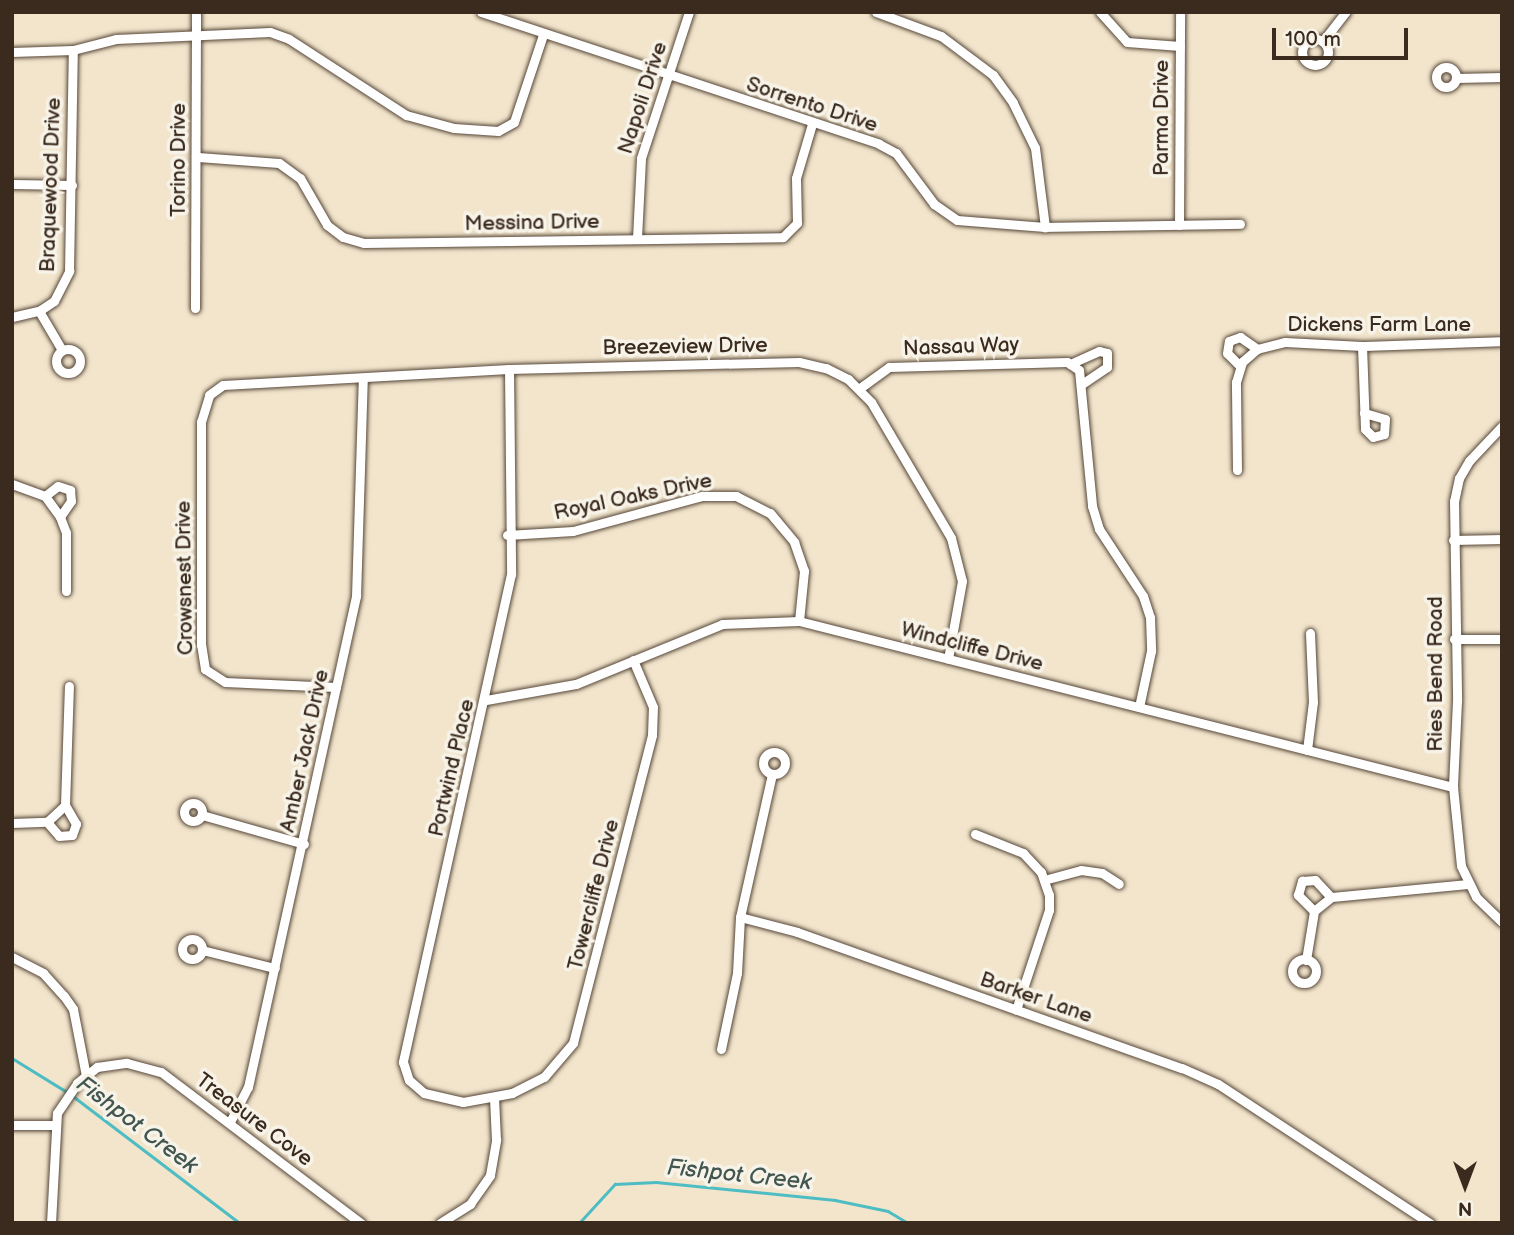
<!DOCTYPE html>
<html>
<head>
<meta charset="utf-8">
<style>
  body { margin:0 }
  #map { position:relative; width:1514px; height:1235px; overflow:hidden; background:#f2e5cc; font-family:"Balsamiq Sans",sans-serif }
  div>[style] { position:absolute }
  .stream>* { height:2.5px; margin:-1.25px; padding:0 1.25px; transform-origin:1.25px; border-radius:1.25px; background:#4ebdc3 }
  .roads { filter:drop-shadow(0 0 2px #564638) drop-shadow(0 0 2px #564638) }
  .street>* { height:9px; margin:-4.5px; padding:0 4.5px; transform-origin:4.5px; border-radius:4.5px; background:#fff }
  .street>.ring { margin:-4.5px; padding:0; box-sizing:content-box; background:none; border:9px solid #fff; border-radius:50% }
  span { translate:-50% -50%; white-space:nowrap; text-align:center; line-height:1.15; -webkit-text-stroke:7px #f7f3e8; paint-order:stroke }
  .street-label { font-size:21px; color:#3b2a1e }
  .water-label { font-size:23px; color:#415650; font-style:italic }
  .frame { position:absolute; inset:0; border:14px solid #3b2a1e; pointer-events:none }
  .north { position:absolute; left:1430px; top:1151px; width:70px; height:70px; -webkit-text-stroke:5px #f7f3e8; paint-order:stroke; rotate:180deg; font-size:19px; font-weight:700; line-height:28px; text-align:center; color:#3b2a1e }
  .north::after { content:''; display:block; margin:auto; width:24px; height:32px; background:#3b2a1e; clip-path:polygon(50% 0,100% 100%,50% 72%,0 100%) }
  .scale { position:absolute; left:1272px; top:28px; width:136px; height:32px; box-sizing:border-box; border:4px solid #3b2a1e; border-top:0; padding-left:9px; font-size:21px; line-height:24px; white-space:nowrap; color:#3b2a1e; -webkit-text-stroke:5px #f7f3e8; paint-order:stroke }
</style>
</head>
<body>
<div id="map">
  <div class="stream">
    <div style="left:12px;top:1058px;width:65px;rotate:31.7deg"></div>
    <div style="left:73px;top:1096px;width:210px;rotate:37.3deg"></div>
    <div style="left:579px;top:1223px;width:53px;rotate:-47.3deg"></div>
    <div style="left:615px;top:1184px;width:41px;rotate:-2.8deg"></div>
    <div style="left:656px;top:1182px;width:180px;rotate:5.7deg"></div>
    <div style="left:835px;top:1200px;width:54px;rotate:11.7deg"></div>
    <div style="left:888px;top:1211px;width:23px;rotate:31deg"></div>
  </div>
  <div class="roads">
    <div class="street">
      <div style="left:481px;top:12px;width:419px;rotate:18.3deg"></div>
      <div style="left:879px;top:144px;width:19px;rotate:28deg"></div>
      <div style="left:896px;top:153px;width:64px;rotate:53.3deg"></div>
      <div style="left:934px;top:204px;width:28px;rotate:35deg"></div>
      <div style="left:957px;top:220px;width:88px;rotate:4.5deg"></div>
      <div style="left:1045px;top:227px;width:195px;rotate:-0.9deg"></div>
      <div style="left:876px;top:12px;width:69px;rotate:20.3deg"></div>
      <div style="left:941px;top:36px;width:65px;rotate:36.9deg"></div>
      <div style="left:993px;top:75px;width:34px;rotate:54deg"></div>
      <div style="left:1013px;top:103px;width:50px;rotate:63.9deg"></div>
      <div style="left:1035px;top:148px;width:80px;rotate:82.8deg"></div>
      <div style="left:1100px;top:12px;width:40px;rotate:48deg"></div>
      <div style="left:1127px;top:42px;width:53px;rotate:4.3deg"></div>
      <div class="ring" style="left:1302px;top:39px;width:17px;height:17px"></div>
      <div style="left:1323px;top:41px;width:37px;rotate:-52deg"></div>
      <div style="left:12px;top:52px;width:61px;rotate:-1.9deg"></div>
      <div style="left:73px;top:50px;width:44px;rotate:-14.3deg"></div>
      <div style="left:116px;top:39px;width:154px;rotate:-2.6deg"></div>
      <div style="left:270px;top:32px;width:20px;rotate:20deg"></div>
      <div style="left:289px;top:39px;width:140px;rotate:33deg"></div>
      <div style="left:406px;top:115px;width:50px;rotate:15.2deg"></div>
      <div style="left:454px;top:128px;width:44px;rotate:3.9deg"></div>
      <div style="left:498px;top:131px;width:18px;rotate:-29deg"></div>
      <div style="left:514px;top:122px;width:92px;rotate:-71.6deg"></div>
      <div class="ring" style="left:1436px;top:67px;width:11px;height:11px"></div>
      <div style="left:1456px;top:78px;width:46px;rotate:-1.2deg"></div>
      <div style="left:198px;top:157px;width:81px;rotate:4.2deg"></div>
      <div style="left:279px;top:163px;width:26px;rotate:36deg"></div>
      <div style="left:300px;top:178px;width:54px;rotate:60.1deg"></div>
      <div style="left:327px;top:225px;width:20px;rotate:37deg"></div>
      <div style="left:343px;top:237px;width:22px;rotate:16deg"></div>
      <div style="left:364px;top:243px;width:419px;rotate:-0.8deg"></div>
      <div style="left:783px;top:237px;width:20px;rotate:-45deg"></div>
      <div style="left:797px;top:223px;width:45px;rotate:-91.3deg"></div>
      <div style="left:796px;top:178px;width:56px;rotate:-73.5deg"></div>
      <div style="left:12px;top:184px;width:60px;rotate:1deg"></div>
      <div style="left:1179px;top:225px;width:213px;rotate:-89.7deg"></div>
      <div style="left:637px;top:238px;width:80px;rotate:-87.1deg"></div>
      <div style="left:641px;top:158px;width:154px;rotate:-71.8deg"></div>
      <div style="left:195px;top:308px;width:296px;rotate:-89.8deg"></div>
      <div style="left:39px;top:311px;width:45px;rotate:59.5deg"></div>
      <div style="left:12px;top:317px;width:28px;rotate:-13deg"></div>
      <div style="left:39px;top:311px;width:18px;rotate:-34deg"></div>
      <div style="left:54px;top:301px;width:34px;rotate:-63deg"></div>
      <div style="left:69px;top:271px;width:221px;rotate:-89deg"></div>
      <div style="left:1362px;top:346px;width:83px;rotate:87.9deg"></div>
      <div style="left:1365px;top:429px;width:11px;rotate:45deg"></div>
      <div style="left:1373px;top:437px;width:11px;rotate:-15deg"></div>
      <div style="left:1384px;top:434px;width:15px;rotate:-86deg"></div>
      <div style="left:1385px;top:419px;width:22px;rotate:-164deg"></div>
      <div class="ring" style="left:56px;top:349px;width:15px;height:15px"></div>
      <div style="left:1070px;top:364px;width:32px;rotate:-24deg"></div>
      <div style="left:1099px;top:351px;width:8px;rotate:14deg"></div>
      <div style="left:1107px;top:353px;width:14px;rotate:90deg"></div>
      <div style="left:1107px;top:367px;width:29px;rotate:146deg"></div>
      <div style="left:1240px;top:366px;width:18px;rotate:-135deg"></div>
      <div style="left:1227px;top:353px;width:12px;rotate:-81deg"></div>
      <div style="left:1229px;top:341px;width:12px;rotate:-20deg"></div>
      <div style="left:1240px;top:337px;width:21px;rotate:35deg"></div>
      <div style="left:509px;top:369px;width:205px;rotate:89.4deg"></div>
      <div style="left:511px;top:574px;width:500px;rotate:102.5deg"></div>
      <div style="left:403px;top:1062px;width:19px;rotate:72deg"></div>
      <div style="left:409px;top:1080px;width:20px;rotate:41deg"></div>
      <div style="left:424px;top:1093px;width:40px;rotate:13deg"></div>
      <div style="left:463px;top:1102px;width:50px;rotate:-10.4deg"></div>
      <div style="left:512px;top:1093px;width:36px;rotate:-27deg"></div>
      <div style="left:544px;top:1077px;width:45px;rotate:-49.5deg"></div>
      <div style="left:573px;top:1043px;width:318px;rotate:-75.6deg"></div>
      <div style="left:652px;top:735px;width:28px;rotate:-88deg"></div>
      <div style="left:653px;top:707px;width:51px;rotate:-113.1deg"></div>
      <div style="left:860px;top:388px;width:36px;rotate:-36deg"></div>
      <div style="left:889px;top:367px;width:178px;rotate:-1.6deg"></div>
      <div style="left:1067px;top:362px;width:14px;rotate:34deg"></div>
      <div style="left:1079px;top:370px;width:137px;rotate:84.5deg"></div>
      <div style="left:1092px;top:506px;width:24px;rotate:73deg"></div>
      <div style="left:1099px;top:529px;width:80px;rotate:56.7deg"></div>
      <div style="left:1143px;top:596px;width:22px;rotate:72deg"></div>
      <div style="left:1150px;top:617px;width:34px;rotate:88deg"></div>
      <div style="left:1151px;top:651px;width:57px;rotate:102.1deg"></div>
      <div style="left:1502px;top:426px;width:48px;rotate:133.3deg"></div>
      <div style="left:1469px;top:461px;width:20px;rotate:120deg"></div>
      <div style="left:1459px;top:478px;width:24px;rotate:102deg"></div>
      <div style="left:1454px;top:501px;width:200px;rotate:89.1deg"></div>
      <div style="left:1457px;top:701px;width:86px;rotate:92.7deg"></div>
      <div style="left:1453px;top:787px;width:79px;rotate:84.2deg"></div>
      <div style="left:1461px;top:866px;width:34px;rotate:64deg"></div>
      <div style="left:1476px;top:897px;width:36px;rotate:44deg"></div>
      <div style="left:1237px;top:470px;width:88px;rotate:-90.7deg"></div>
      <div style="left:1236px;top:382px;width:21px;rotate:-73deg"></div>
      <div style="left:1242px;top:362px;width:20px;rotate:-41deg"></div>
      <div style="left:1257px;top:349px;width:29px;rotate:-14deg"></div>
      <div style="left:1285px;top:342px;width:77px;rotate:3deg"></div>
      <div style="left:1362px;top:346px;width:140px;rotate:-2deg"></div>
      <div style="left:12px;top:484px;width:35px;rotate:20deg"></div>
      <div style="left:45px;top:496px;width:26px;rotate:54deg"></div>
      <div style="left:60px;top:517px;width:17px;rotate:69deg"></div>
      <div style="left:66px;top:533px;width:58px;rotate:90deg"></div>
      <div style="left:45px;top:496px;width:16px;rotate:-38deg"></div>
      <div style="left:58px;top:486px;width:13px;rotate:18deg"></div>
      <div style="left:70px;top:490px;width:11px;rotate:85deg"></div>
      <div style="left:71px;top:501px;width:19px;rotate:125deg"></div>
      <div style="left:507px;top:535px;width:66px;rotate:-3.5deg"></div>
      <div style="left:573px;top:531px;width:134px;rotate:-15.2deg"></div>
      <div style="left:702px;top:496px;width:34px"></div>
      <div style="left:736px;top:496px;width:38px;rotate:27deg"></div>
      <div style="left:770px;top:513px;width:38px;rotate:50deg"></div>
      <div style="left:794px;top:542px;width:31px;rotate:71deg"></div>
      <div style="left:804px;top:571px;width:50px;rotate:95.7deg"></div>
      <div style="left:1453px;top:540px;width:49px;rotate:-1.2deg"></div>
      <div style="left:1454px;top:639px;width:48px"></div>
      <div style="left:336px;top:687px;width:111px;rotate:-177.4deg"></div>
      <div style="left:225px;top:682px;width:24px;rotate:-147deg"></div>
      <div style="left:205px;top:669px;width:24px;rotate:-99deg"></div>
      <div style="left:201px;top:645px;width:223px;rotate:-90deg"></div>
      <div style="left:201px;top:422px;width:28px;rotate:-73deg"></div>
      <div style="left:209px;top:395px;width:17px;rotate:-36deg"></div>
      <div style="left:223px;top:385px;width:286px;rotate:-3.2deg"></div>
      <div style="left:509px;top:369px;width:290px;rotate:-1.4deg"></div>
      <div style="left:799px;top:362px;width:28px;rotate:13deg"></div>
      <div style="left:826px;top:368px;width:25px;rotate:27deg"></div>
      <div style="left:848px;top:379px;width:33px;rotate:45deg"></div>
      <div style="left:871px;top:402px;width:158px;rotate:59.5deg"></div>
      <div style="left:951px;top:538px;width:44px;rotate:75.7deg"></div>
      <div style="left:962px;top:581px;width:79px;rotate:100.2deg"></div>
      <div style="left:486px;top:700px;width:91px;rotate:-10.1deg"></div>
      <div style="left:576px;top:684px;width:158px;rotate:-22.3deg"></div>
      <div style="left:722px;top:624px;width:77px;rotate:-2.2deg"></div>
      <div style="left:799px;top:621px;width:675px;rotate:14.24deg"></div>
      <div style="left:1307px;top:750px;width:48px;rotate:-82.9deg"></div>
      <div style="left:1313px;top:702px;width:69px;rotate:-92.5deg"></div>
      <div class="ring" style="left:763px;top:752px;width:13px;height:13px"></div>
      <div style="left:772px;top:774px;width:147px;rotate:102.6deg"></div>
      <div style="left:740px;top:917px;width:59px;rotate:14.7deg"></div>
      <div style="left:797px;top:932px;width:408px;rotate:19.5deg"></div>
      <div style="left:1182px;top:1068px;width:39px;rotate:24deg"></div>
      <div style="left:1218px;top:1084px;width:254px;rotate:33.3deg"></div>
      <div class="ring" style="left:184px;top:803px;width:9px;height:9px"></div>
      <div style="left:65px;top:805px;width:119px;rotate:-88.1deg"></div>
      <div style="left:202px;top:815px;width:106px;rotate:15.9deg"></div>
      <div style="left:47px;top:822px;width:18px;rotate:49deg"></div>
      <div style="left:59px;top:836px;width:13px;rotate:-4deg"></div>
      <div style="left:72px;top:835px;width:12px;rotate:-70deg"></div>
      <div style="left:76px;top:824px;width:22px;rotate:-120deg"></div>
      <div style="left:12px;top:823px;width:35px;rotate:-2deg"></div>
      <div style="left:47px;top:822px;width:25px;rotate:-43deg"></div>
      <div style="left:975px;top:834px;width:52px;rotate:21.6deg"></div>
      <div style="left:1023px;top:853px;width:26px;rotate:47deg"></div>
      <div style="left:1041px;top:872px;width:24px;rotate:71deg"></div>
      <div style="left:1049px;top:895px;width:15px;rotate:90deg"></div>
      <div style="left:1049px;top:910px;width:105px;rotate:108.3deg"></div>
      <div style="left:1044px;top:880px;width:38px;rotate:-15deg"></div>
      <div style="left:1081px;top:870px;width:21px;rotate:8deg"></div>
      <div style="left:1102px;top:873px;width:20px;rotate:33deg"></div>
      <div style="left:1314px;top:911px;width:23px;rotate:-135deg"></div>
      <div style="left:1298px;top:895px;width:15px;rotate:-74deg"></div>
      <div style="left:1302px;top:881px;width:13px;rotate:-4deg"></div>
      <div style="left:1315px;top:880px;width:23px;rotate:47deg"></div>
      <div class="ring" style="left:182px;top:939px;width:11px;height:11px"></div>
      <div style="left:202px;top:950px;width:75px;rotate:13.9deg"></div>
      <div style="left:12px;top:957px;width:35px;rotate:27deg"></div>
      <div style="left:43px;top:973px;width:31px;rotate:48deg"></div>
      <div style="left:64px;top:996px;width:16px;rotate:55deg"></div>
      <div style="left:73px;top:1009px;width:68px;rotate:79deg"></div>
      <div class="ring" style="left:1292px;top:959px;width:15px;height:15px"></div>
      <div style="left:1306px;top:960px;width:50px;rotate:-80.7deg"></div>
      <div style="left:1314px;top:911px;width:22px;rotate:-39deg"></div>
      <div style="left:1331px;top:897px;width:138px;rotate:-5.4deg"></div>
      <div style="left:721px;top:1049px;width:78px;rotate:-78.1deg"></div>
      <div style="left:737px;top:973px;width:56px;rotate:-86.9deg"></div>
      <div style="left:230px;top:1122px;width:39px;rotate:-63deg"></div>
      <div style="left:248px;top:1087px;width:503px;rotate:-77.59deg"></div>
      <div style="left:356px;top:596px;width:218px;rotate:-88.2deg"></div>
      <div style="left:12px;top:1125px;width:41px"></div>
      <div style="left:51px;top:1223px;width:110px;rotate:-86.9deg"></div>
      <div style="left:57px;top:1113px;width:36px;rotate:-56deg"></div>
      <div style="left:77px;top:1083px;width:26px;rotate:-39deg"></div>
      <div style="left:97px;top:1067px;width:30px;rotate:-8deg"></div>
      <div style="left:127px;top:1063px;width:35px;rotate:15deg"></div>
      <div style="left:161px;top:1072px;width:251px;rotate:37.1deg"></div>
      <div style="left:440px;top:1223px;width:36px;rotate:-32deg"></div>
      <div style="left:470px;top:1204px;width:35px;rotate:-55deg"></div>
      <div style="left:490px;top:1175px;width:36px;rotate:-80deg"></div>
      <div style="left:496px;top:1140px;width:43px;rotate:-92.7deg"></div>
    </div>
  </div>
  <div class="street-label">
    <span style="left:643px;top:98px;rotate:-72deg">Napoli Drive</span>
    <span style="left:812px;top:105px;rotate:18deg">Sorrento Drive</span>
    <span style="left:1162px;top:118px;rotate:-90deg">Parma Drive</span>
    <span style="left:179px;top:160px;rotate:-90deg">Torino Drive</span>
    <span style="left:51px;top:185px;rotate:-88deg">Braquewood Drive</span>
    <span style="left:532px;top:223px;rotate:-1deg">Messina Drive</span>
    <span style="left:1379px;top:325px">Dickens Farm Lane</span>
    <span style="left:685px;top:347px;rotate:-1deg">Breezeview Drive</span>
    <span style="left:961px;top:347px;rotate:-2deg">Nassau Way</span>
    <span style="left:633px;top:497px;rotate:-12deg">Royal Oaks Drive</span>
    <span style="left:185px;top:578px;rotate:-91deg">Crowsnest Drive</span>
    <span style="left:972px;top:647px;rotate:14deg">Windcliffe Drive</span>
    <span style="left:1436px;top:674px;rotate:-90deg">Ries Bend Road</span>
    <span style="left:305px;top:751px;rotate:-78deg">Amber Jack Drive</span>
    <span style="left:452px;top:768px;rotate:-77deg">Portwind Place</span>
    <span style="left:594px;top:895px;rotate:-76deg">Towercliffe Drive</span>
    <span style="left:1036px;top:998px;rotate:19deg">Barker Lane</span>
    <span style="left:254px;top:1120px;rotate:37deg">Treasure Cove</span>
  </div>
  <div class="water-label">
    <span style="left:137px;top:1125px;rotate:37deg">Fishpot Creek</span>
    <span style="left:739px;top:1175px;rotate:6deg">Fishpot Creek</span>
  </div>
  <div class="frame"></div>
  <div class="north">N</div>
  <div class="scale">100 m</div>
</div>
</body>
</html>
